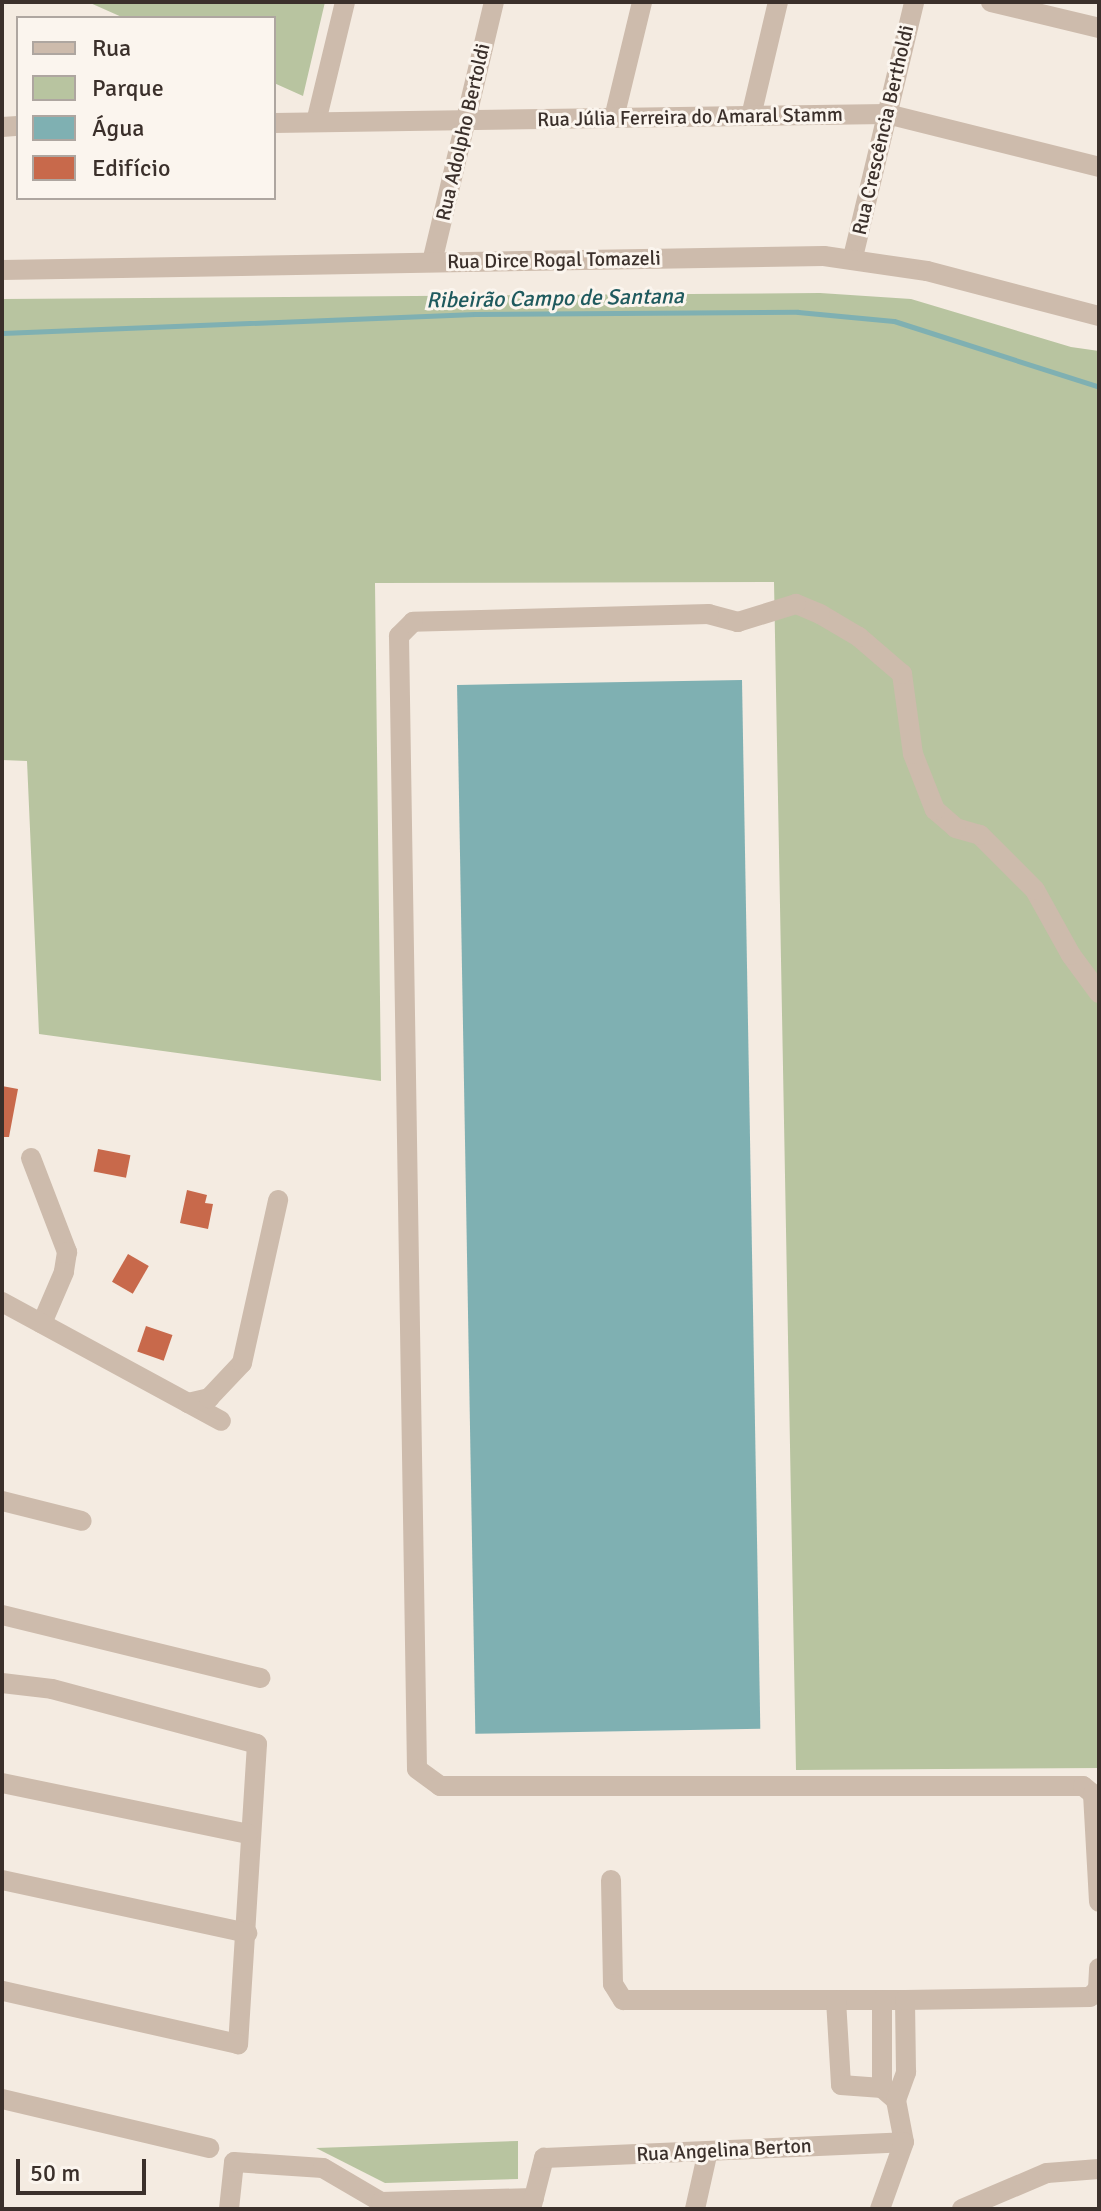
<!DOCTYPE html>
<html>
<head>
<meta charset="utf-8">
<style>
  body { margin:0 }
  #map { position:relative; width:1101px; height:2211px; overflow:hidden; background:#f4ebe1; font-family:Signika,sans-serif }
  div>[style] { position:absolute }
  .green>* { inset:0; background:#b8c4a0 }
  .water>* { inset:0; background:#7fb0b2; transform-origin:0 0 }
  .stream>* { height:5px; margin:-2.5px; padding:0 2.5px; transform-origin:2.5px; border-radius:2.5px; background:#7fb0b2 }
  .building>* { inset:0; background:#c8694b; transform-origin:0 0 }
  .minor>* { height:20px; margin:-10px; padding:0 10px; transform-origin:10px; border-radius:10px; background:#cdbbac }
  span { translate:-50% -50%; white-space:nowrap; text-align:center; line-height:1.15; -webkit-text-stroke:6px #fbf5ee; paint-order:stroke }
  .street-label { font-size:20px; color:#3b302b }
  .water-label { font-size:22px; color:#1f5a5e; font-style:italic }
  .frame { position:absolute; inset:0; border:4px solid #3b302b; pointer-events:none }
  .legend { position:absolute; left:16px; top:16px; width:260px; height:184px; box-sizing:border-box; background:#fbf5ee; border:2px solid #aea6a0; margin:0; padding:10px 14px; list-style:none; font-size:24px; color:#3b302b }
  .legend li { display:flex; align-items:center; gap:16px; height:40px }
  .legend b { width:40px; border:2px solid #aea6a0 }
  .scale { position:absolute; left:16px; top:2159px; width:130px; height:36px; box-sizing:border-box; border:4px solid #3b302b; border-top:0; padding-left:10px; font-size:24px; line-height:28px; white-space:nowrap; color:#3b302b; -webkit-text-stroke:6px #fbf5ee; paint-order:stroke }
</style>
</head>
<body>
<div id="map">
  <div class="green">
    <div style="clip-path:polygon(88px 2px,325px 2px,303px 96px,274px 83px,274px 18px,124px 18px)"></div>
    <div style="clip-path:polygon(820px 293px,911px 299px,1071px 347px,1099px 351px,1099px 1768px,796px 1770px,774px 582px,375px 583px,381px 1081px,39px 1034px,27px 761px,2px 760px,2px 299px)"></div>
    <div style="clip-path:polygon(518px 2141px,518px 2179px,385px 2183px,316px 2148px)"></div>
  </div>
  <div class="water">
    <div style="left:742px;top:680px;width:1049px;height:285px;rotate:89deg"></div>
  </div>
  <div class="stream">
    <div style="left:2px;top:333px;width:473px;rotate:-2.3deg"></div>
    <div style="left:475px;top:314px;width:323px;rotate:-0.4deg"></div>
    <div style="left:798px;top:312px;width:96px;rotate:5.4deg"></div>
    <div style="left:894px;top:321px;width:215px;rotate:17.8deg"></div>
  </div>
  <div class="building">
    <div style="clip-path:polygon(2px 1086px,18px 1089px,9px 1137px,2px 1137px)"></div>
    <div style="left:98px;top:1149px;width:33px;height:23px;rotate:11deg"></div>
    <div style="clip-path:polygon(187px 1190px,207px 1195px,205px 1203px,213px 1204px,208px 1229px,180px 1223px)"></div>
    <div style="left:128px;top:1254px;width:24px;height:32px;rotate:30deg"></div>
    <div style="left:146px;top:1326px;width:28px;height:27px;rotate:19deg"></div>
  </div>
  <div class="minor">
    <div style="left:991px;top:2px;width:111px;rotate:13.5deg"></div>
    <div style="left:751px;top:116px;width:117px;rotate:-76.7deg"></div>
    <div style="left:614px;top:118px;width:119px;rotate:-76.4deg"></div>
    <div style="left:316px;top:122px;width:123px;rotate:-76.4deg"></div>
    <div style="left:274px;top:123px;width:613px;rotate:-0.84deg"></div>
    <div style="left:887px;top:114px;width:219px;rotate:14deg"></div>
    <div style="left:2px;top:127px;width:16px;rotate:-4deg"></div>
    <div style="left:853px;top:257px;width:262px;rotate:-76.5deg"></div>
    <div style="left:432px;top:262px;width:267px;rotate:-76.6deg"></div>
    <div style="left:2px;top:270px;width:822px;rotate:-0.98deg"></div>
    <div style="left:824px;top:256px;width:104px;rotate:8.3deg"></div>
    <div style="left:927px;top:271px;width:178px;rotate:14.7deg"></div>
    <div style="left:1099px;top:993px;width:47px;rotate:-126.4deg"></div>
    <div style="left:1071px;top:955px;width:74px;rotate:-119deg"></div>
    <div style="left:1035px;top:890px;width:78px;rotate:-135deg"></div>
    <div style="left:980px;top:835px;width:25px;rotate:-164deg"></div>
    <div style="left:956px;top:828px;width:28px;rotate:-139deg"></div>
    <div style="left:935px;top:810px;width:60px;rotate:-111.4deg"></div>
    <div style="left:913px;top:754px;width:81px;rotate:-97.8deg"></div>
    <div style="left:902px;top:674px;width:57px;rotate:-139.3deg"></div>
    <div style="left:859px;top:637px;width:45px;rotate:-149.5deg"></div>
    <div style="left:820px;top:614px;width:26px;rotate:-157deg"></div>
    <div style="left:796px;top:604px;width:61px;rotate:162.8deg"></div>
    <div style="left:738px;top:622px;width:30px;rotate:-165deg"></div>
    <div style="left:709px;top:614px;width:296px;rotate:178.5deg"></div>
    <div style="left:413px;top:622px;width:20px;rotate:135deg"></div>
    <div style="left:399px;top:636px;width:1133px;rotate:89.09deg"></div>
    <div style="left:417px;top:1769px;width:29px;rotate:36deg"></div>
    <div style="left:440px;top:1786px;width:643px"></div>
    <div style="left:1083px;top:1786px;width:13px;rotate:39deg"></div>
    <div style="left:1093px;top:1794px;width:108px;rotate:86.8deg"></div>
    <div style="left:31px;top:1158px;width:101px;rotate:69deg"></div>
    <div style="left:67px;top:1252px;width:20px;rotate:99deg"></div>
    <div style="left:64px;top:1272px;width:56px;rotate:113.3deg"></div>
    <div style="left:2px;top:1302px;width:249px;rotate:28.5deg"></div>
    <div style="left:188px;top:1403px;width:22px;rotate:-13deg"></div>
    <div style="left:209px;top:1398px;width:48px;rotate:-46.7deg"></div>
    <div style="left:242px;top:1363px;width:167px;rotate:-77.5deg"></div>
    <div style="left:2px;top:1501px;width:82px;rotate:14deg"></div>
    <div style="left:2px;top:1615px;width:266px;rotate:13.7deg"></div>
    <div style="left:2px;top:1683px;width:50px;rotate:6.8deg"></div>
    <div style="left:52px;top:1689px;width:212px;rotate:15deg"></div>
    <div style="left:257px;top:1744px;width:301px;rotate:93.6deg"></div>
    <div style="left:238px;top:2044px;width:242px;rotate:-167.3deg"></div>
    <div style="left:2px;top:1783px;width:251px;rotate:11.7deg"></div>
    <div style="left:2px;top:1880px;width:251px;rotate:12.2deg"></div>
    <div style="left:611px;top:1880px;width:104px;rotate:88.9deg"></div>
    <div style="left:613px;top:1984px;width:19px;rotate:58deg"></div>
    <div style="left:623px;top:2000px;width:282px"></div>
    <div style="left:836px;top:2000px;width:85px;rotate:86.6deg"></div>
    <div style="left:841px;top:2085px;width:41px;rotate:4.2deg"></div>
    <div style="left:882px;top:2088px;width:18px;rotate:41deg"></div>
    <div style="left:882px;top:2000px;width:88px;rotate:90deg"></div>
    <div style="left:2px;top:2099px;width:213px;rotate:13.3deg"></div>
    <div style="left:904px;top:2142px;width:43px;rotate:-100.8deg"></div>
    <div style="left:896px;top:2100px;width:30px;rotate:-70deg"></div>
    <div style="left:906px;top:2072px;width:72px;rotate:-90.8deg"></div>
    <div style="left:905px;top:2000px;width:185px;rotate:-0.9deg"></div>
    <div style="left:1090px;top:1997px;width:11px;rotate:-45deg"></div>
    <div style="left:1098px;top:1989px;width:21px;rotate:-87deg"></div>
    <div style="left:229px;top:2209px;width:47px;rotate:-83.9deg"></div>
    <div style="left:234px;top:2162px;width:89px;rotate:3.9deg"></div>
    <div style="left:323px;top:2168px;width:67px;rotate:30.4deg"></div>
    <div style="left:381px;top:2202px;width:153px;rotate:-1.5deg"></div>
    <div style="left:531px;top:2209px;width:53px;rotate:-75.7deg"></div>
    <div style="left:544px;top:2158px;width:360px;rotate:-2.5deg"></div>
    <div style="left:695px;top:2209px;width:59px;rotate:-77.4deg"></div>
    <div style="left:880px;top:2209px;width:71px;rotate:-70.3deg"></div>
    <div style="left:962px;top:2209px;width:92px;rotate:-23deg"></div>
    <div style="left:1047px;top:2173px;width:52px;rotate:-4.4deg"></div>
  </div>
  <div class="street-label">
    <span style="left:690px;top:117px;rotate:-1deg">Rua Júlia Ferreira do Amaral Stamm</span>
    <span style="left:883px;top:130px;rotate:-77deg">Rua Crescência Bertholdi</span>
    <span style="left:463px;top:132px;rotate:-77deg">Rua Adolpho Bertoldi</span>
    <span style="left:554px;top:260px;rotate:-1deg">Rua Dirce Rogal Tomazeli</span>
    <span style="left:724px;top:2150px;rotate:-3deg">Rua Angelina Berton</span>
  </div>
  <div class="water-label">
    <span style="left:555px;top:298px;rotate:-1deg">Ribeirão Campo de Santana</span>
  </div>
  <div class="frame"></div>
  <ul class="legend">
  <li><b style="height:10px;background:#cdbbac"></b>Rua</li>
  <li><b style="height:22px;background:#b8c4a0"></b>Parque</li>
  <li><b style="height:22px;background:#7fb0b2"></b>Água</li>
  <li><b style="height:22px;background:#c8694b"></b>Edifício</li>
  </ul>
  <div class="scale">50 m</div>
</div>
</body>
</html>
